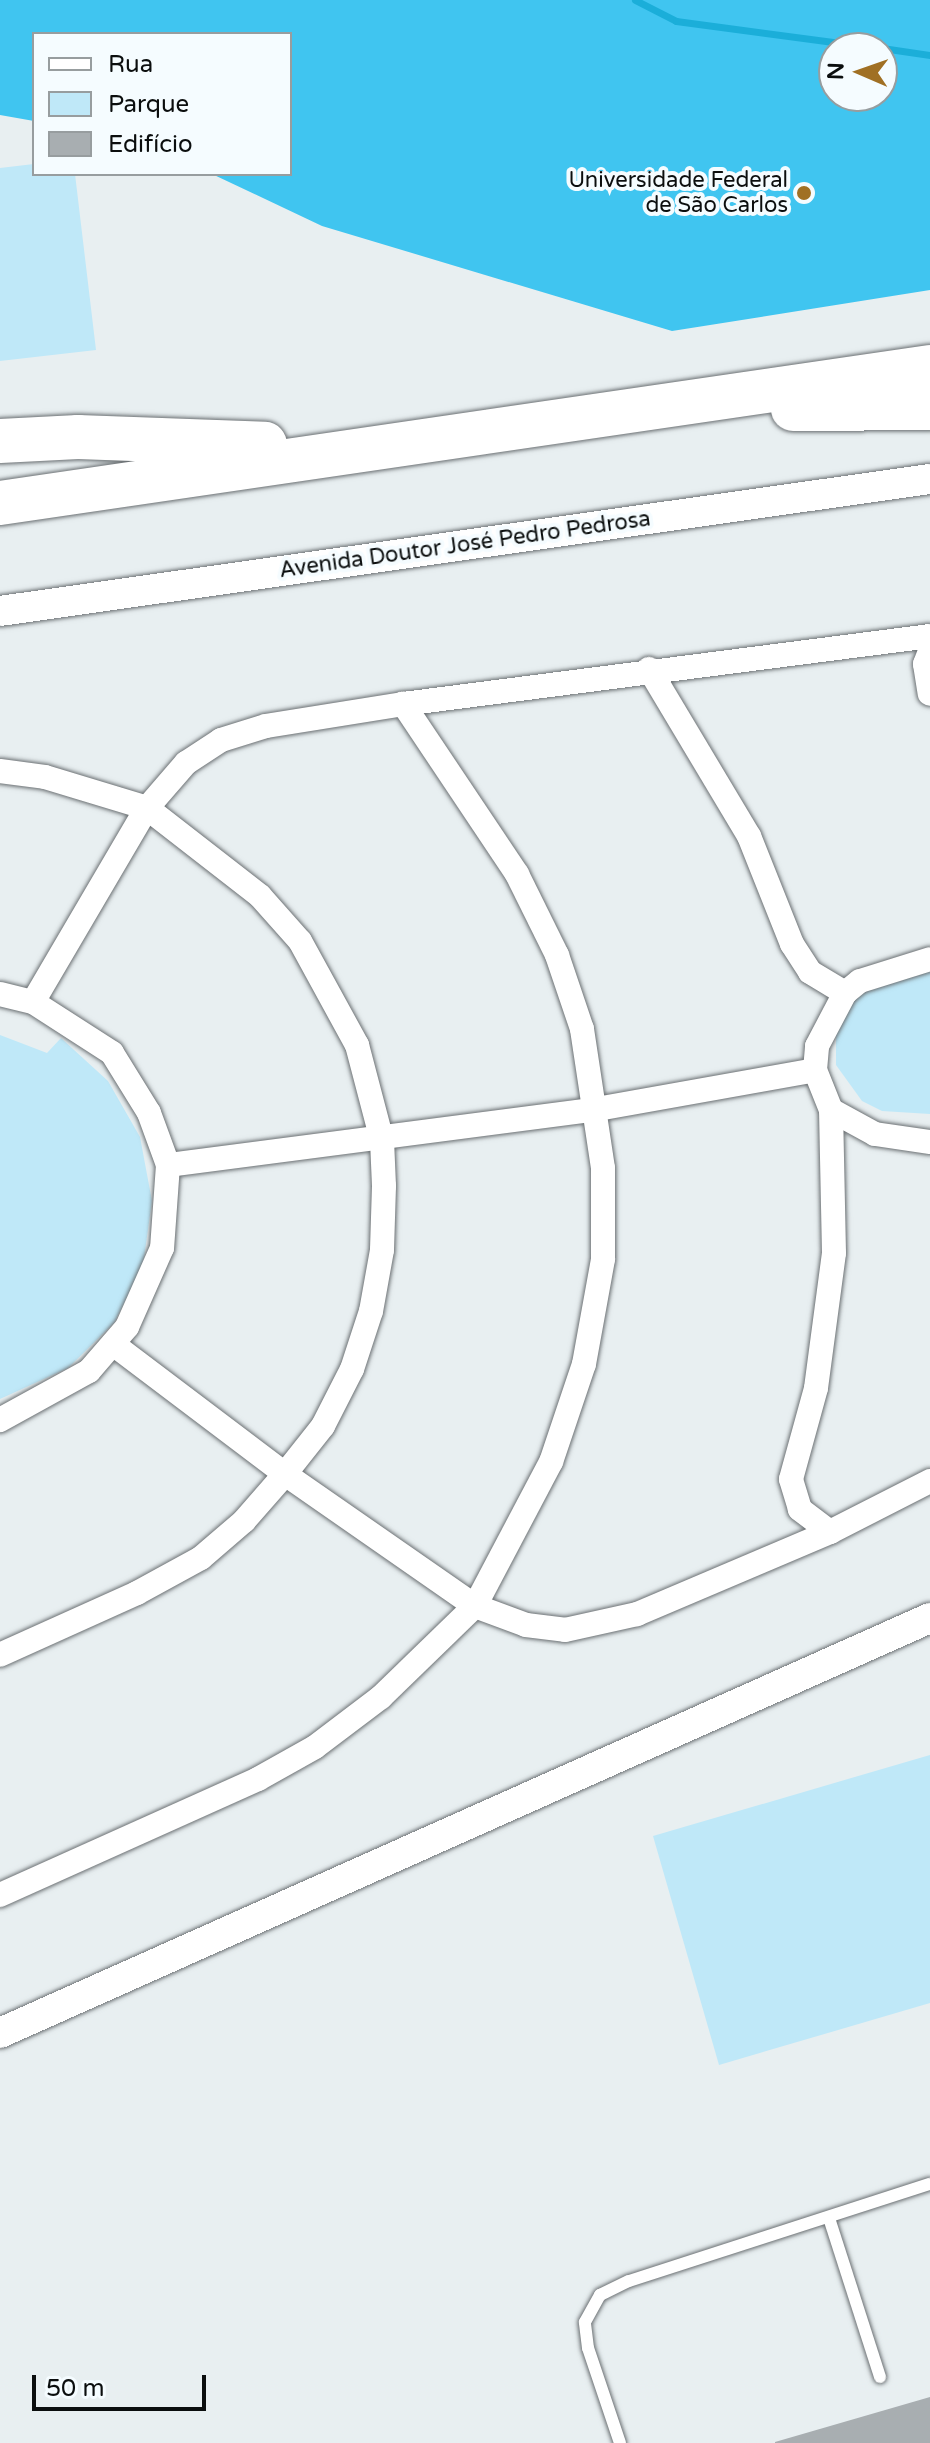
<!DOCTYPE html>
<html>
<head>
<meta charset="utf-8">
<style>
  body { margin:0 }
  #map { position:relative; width:930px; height:2443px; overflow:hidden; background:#e8eff1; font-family:"Varela Round",sans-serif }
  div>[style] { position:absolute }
  .green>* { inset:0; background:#bfe8f8 }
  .forest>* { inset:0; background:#40c5f0 }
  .stream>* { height:7px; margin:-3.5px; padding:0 3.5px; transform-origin:3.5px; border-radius:3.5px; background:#1baed9 }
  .building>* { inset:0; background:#a8aeb1 }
  .roads { filter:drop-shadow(0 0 2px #6b7073) drop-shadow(0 0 2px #6b7073) }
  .service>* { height:12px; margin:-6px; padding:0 6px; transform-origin:6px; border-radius:6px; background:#fff }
  .minor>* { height:24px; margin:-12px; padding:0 12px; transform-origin:12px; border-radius:12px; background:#fff }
  .tertiary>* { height:30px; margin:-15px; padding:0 15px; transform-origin:15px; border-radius:15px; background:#fff }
  .motorway>* { height:44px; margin:-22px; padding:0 22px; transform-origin:22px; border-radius:22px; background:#fff }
  .dots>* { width:22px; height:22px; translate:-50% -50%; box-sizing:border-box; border:4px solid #f5fcff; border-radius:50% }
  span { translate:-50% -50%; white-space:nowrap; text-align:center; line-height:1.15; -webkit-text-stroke:8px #f5fcff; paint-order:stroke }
  .poi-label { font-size:22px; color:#0b0e0e }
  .right { translate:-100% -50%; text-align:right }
  .street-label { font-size:22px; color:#0b0e0e }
  .legend { position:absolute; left:32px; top:32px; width:260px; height:144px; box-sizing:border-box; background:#f5fcff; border:2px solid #979d9f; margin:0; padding:10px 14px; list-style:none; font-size:24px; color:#0b0e0e }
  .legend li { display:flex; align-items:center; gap:16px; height:40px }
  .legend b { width:40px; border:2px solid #979d9f }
  .north { position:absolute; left:818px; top:32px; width:80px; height:80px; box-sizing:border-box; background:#f5fcff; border:2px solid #979d9f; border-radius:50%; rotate:272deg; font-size:22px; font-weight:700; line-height:32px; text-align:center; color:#0b0e0e }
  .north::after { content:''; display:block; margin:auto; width:28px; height:36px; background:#a07024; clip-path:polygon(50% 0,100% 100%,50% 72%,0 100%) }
  .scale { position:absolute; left:32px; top:2375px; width:174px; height:36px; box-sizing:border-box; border:4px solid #0b0e0e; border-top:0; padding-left:10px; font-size:24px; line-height:28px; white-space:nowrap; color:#0b0e0e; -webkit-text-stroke:6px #f5fcff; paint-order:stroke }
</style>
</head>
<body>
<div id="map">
  <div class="green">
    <div style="clip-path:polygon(34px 164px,34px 174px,75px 174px,96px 350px,0 361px,0 168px)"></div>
    <div style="clip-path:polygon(930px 966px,930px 1114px,882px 1111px,862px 1101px,836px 1065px,836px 1021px,860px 985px)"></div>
    <div style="clip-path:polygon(0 1035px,47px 1053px,61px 1038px,108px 1081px,140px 1137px,152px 1201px,143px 1265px,114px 1323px,68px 1368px,0 1399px)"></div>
    <div style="clip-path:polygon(930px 1755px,930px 2003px,719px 2065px,653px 1836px)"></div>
  </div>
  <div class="forest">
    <div style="clip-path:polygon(evenodd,0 0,930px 0,930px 290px,672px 331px,322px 226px,212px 174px,290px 174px,290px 34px,34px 34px,34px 121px,0 115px,0 0,834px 48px,882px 48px,882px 96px,834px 96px,834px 48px)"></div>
  </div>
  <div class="stream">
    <div style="left:635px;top:0;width:46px;rotate:27.1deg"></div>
    <div style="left:676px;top:21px;width:204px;rotate:7.6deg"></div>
    <div style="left:882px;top:48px;width:49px;rotate:8.3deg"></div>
  </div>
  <div class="building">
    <div style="clip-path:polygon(930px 2397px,930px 2443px,775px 2443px,775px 2442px)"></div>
  </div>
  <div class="roads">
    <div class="service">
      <div style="left:829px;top:2218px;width:167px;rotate:72.2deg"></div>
      <div style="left:620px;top:2443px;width:100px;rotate:-108.6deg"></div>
      <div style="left:588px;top:2348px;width:26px;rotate:-97deg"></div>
      <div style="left:585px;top:2322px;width:31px;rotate:-61deg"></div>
      <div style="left:600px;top:2295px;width:32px;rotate:-26deg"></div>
      <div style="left:629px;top:2281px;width:316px;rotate:-17.9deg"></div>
    </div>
    <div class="minor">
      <div style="left:930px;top:651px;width:14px;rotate:111deg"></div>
      <div style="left:925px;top:664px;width:30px;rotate:81deg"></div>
      <div style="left:649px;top:669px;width:195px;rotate:59.1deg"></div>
      <div style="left:749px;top:836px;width:116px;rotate:68.3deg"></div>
      <div style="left:792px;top:944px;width:33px;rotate:57deg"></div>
      <div style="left:810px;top:972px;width:41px;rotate:31deg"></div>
      <div style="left:0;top:771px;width:45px;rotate:7.6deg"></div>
      <div style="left:45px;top:777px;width:107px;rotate:16.9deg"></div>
      <div style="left:147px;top:808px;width:143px;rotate:37.9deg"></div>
      <div style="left:260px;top:896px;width:60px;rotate:48.4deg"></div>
      <div style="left:300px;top:941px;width:119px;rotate:61.3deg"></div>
      <div style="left:357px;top:1045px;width:98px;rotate:75.3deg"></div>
      <div style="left:382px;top:1140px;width:46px;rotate:87.5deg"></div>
      <div style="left:384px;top:1186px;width:64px;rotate:91.8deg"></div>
      <div style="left:382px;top:1250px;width:62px;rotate:100.2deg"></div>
      <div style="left:371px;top:1311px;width:61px;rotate:108.1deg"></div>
      <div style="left:352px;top:1369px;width:64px;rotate:117deg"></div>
      <div style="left:323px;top:1426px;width:61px;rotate:128.4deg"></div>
      <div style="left:285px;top:1474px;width:62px;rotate:131.1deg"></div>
      <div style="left:244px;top:1521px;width:57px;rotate:139.3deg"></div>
      <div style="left:201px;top:1558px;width:73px;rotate:151.3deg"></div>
      <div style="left:137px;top:1593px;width:150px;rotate:155.7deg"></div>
      <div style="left:0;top:994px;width:34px;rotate:14deg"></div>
      <div style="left:33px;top:1002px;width:94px;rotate:32.8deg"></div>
      <div style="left:112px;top:1053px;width:70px;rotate:58.3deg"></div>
      <div style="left:149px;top:1113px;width:55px;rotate:69.9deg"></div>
      <div style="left:168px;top:1165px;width:83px;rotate:94.1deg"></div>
      <div style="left:162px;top:1248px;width:86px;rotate:113.9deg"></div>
      <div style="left:127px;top:1327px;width:58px;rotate:130.8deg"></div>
      <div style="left:89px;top:1371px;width:102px;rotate:151.2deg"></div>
      <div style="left:33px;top:1002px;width:225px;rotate:-59.6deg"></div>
      <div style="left:147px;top:808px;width:60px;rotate:-49.1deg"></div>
      <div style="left:186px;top:763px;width:42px;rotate:-33.3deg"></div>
      <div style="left:221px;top:740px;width:47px;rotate:-17.3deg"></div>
      <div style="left:266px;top:726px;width:139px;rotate:-9.1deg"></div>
      <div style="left:403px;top:704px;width:531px;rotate:-7.35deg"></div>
      <div style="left:831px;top:1110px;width:50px;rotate:28.6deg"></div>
      <div style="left:875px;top:1134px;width:56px;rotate:8.3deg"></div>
      <div style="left:168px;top:1165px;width:433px;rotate:-7.4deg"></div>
      <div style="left:597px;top:1109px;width:221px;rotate:-10.1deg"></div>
      <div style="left:113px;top:1344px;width:216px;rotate:37.1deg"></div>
      <div style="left:285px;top:1474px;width:231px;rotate:34.8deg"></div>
      <div style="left:475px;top:1606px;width:54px;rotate:20.4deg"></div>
      <div style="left:526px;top:1625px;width:39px;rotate:7deg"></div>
      <div style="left:565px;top:1630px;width:74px;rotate:-12.5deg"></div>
      <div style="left:637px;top:1614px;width:210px;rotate:-23deg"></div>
      <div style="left:830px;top:1532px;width:112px;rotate:-27deg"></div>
      <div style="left:830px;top:1532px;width:38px;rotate:-143deg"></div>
      <div style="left:800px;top:1509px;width:31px;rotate:-107deg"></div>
      <div style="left:791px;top:1479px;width:94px;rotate:-74.6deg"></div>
      <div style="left:816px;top:1388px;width:136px;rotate:-82.4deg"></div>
      <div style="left:834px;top:1253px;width:143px;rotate:-91.2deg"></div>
      <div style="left:831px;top:1110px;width:43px;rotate:-111.8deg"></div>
      <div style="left:815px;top:1070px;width:24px;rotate:-85deg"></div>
      <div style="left:817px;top:1046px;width:60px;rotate:-62.2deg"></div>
      <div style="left:845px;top:993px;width:19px;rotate:-39deg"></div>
      <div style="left:860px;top:981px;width:73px;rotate:-17.4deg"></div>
      <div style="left:0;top:1895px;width:283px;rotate:-24.2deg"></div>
      <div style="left:258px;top:1779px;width:65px;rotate:-29.3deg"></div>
      <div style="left:315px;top:1747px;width:83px;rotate:-37.1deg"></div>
      <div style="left:381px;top:1697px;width:131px;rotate:-44.1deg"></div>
      <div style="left:475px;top:1606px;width:163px;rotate:-62.2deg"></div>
      <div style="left:551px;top:1462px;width:103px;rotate:-71.4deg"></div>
      <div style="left:584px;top:1364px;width:107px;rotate:-79.7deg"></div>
      <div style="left:603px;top:1259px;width:91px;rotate:-90deg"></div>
      <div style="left:603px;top:1168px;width:141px;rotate:-98.6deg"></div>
      <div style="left:582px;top:1029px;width:78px;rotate:-108.7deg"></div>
      <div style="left:557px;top:955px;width:90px;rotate:-116.3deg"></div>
      <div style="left:517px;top:874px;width:205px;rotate:-123.8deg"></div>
    </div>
    <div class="tertiary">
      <div style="left:0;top:611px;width:939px;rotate:-8.08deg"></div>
      <div style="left:0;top:2033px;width:1018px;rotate:-24.05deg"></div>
    </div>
    <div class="motorway">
      <div style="left:793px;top:409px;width:137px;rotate:-0.4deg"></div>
      <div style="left:0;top:441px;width:78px;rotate:-2.9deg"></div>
      <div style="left:78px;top:437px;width:187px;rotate:2.1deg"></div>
      <div style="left:0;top:503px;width:940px;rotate:-8.32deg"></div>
    </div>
  </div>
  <div class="dots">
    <div style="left:804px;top:193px;background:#a07024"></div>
  </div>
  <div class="poi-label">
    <span class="right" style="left:788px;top:193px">Universidade Federal<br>de São Carlos</span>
  </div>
  <div class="street-label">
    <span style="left:465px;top:545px;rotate:-8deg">Avenida Doutor José Pedro Pedrosa</span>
  </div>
  <ul class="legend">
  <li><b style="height:10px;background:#fff"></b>Rua</li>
  <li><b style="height:22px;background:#bfe8f8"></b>Parque</li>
  <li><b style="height:22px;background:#a8aeb1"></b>Edifício</li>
  </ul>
  <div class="north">N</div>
  <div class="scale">50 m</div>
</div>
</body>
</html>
